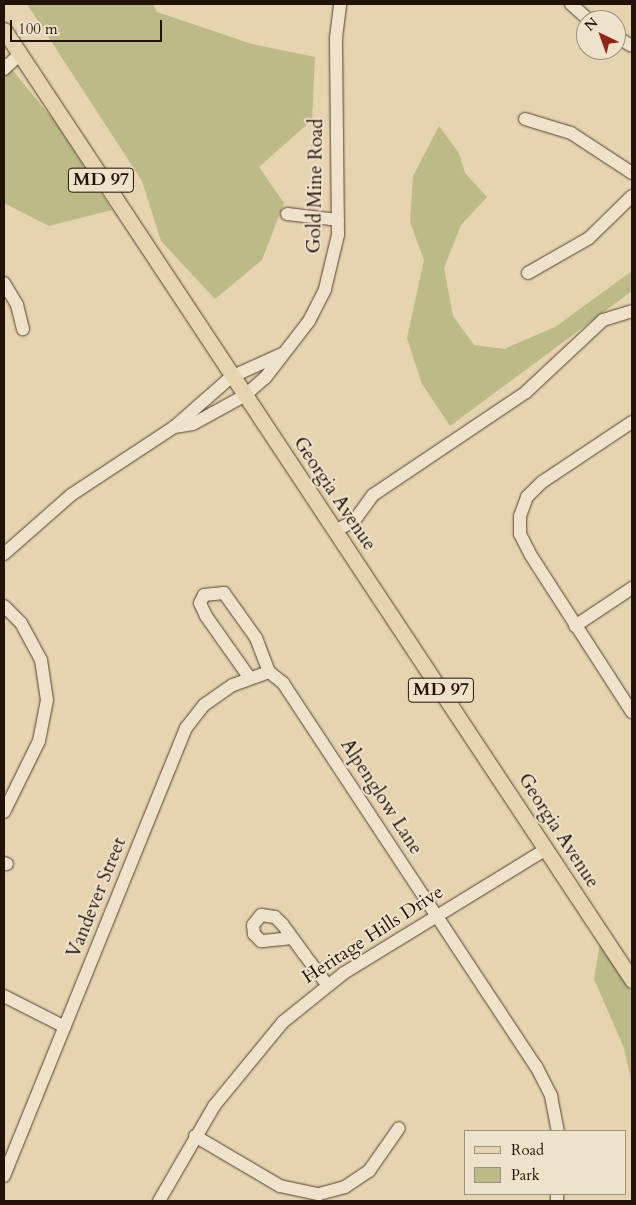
<!DOCTYPE html>
<html>
<head>
<meta charset="utf-8">
<style>
  body { margin:0 }
  #map { position:relative; width:636px; height:1205px; overflow:hidden; background:#e6d3af; font-family:Cardo,serif }
  div>[style] { position:absolute }
  .green>* { inset:0; background:#bcba86 }
  .roads { filter:drop-shadow(0 0 1px #534231) drop-shadow(0 0 1px #534231) }
  .minor>* { height:12px; margin:-6px; padding:0 6px; transform-origin:6px; border-radius:6px; background:#efe2cb }
  .major>* { height:15px; margin:-7.5px; padding:0 7.5px; transform-origin:7.5px; border-radius:7.5px; background:#e6d3af }
  span { translate:-50% -50%; white-space:nowrap; text-align:center; line-height:1.15; -webkit-text-stroke:4px #efe2cb; paint-order:stroke }
  .shield-label span { padding:1px 4px; background:#efe2cb; border:1px solid; border-radius:4px; -webkit-text-stroke-width:0 }
  .shield-label { font-size:18px; color:#221207; font-weight:700 }
  .street-label { font-size:19px; color:#221207 }
  .frame { position:absolute; inset:0; border:5px solid #221207; pointer-events:none }
  .legend { position:absolute; left:464px; top:1130px; width:162px; height:65px; box-sizing:border-box; background:#efe2cb; border:1px solid #9d8f7d; margin:0; padding:6px 9px; list-style:none; font-size:15px; color:#221207 }
  .legend li { display:flex; align-items:center; gap:10px; height:25px }
  .legend b { width:25px; border:1px solid #9d8f7d }
  .north { position:absolute; left:576px; top:10px; width:50px; height:50px; box-sizing:border-box; background:#efe2cb; border:1px solid #9d8f7d; border-radius:50%; rotate:318deg; font-size:14px; font-weight:700; line-height:20px; text-align:center; color:#221207 }
  .north::after { content:''; display:block; margin:auto; width:18px; height:22px; background:#8f2418; clip-path:polygon(50% 0,100% 100%,50% 72%,0 100%) }
  .scale { position:absolute; left:10px; top:20px; width:152px; height:22px; box-sizing:border-box; border:2px solid #221207; border-top:0; padding-left:6px; font-size:15px; line-height:18px; white-space:nowrap; color:#221207; -webkit-text-stroke:4px #efe2cb; paint-order:stroke }
</style>
</head>
<body>
<div id="map">
  <div class="green">
    <div style="clip-path:polygon(27px 4px,153px 4px,157px 12px,252px 44px,315px 57px,312px 120px,259px 167px,284px 203px,262px 260px,215px 299px,161px 241px,142px 181px)"></div>
    <div style="clip-path:polygon(4px 60px,56px 123px,112px 210px,49px 226px,4px 203px)"></div>
    <div style="clip-path:polygon(439px 126px,459px 153px,465px 173px,487px 197px,461px 225px,444px 268px,453px 316px,474px 345px,504px 349px,555px 327px,632px 271px,632px 291px,450px 426px,422px 384px,407px 338px,424px 260px,410px 222px,413px 176px)"></div>
    <div style="clip-path:polygon(600px 943px,632px 993px,632px 1084px,624px 1048px,594px 979px)"></div>
  </div>
  <div class="roads">
    <div class="minor">
      <div style="left:571px;top:4px;width:24px;rotate:42deg"></div>
      <div style="left:616px;top:37px;width:18px;rotate:29deg"></div>
      <div style="left:4px;top:69px;width:22px;rotate:-43deg"></div>
      <div style="left:525px;top:119px;width:48px;rotate:16.9deg"></div>
      <div style="left:571px;top:133px;width:73px;rotate:33.3deg"></div>
      <div style="left:287px;top:214px;width:51px;rotate:6.7deg"></div>
      <div style="left:528px;top:273px;width:70px;rotate:-29.8deg"></div>
      <div style="left:589px;top:238px;width:60px;rotate:-44.3deg"></div>
      <div style="left:4px;top:283px;width:26px;rotate:59deg"></div>
      <div style="left:17px;top:305px;width:25px;rotate:76deg"></div>
      <div style="left:282px;top:354px;width:56px;rotate:155.7deg"></div>
      <div style="left:231px;top:377px;width:76px;rotate:138.7deg"></div>
      <div style="left:174px;top:427px;width:19px;rotate:-9deg"></div>
      <div style="left:193px;top:424px;width:58px;rotate:-28.8deg"></div>
      <div style="left:244px;top:396px;width:28px;rotate:-41deg"></div>
      <div style="left:265px;top:378px;width:72px;rotate:-52.3deg"></div>
      <div style="left:309px;top:321px;width:36px;rotate:-63deg"></div>
      <div style="left:325px;top:289px;width:56px;rotate:-76.5deg"></div>
      <div style="left:338px;top:235px;width:197px;rotate:-90.6deg"></div>
      <div style="left:336px;top:38px;width:34px;rotate:-83deg"></div>
      <div style="left:632px;top:422px;width:108px;rotate:146.3deg"></div>
      <div style="left:542px;top:482px;width:21px;rotate:135deg"></div>
      <div style="left:527px;top:497px;width:20px;rotate:110deg"></div>
      <div style="left:520px;top:516px;width:18px;rotate:90deg"></div>
      <div style="left:520px;top:534px;width:22px;rotate:63deg"></div>
      <div style="left:530px;top:554px;width:188px;rotate:57.2deg"></div>
      <div style="left:335px;top:531px;width:21px;rotate:-28deg"></div>
      <div style="left:354px;top:521px;width:32px;rotate:-54deg"></div>
      <div style="left:373px;top:495px;width:184px;rotate:-33.9deg"></div>
      <div style="left:526px;top:392px;width:105px;rotate:-43.1deg"></div>
      <div style="left:603px;top:320px;width:30px;rotate:-17deg"></div>
      <div style="left:4px;top:554px;width:89px;rotate:-41.4deg"></div>
      <div style="left:71px;top:495px;width:123px;rotate:-33.4deg"></div>
      <div style="left:4px;top:606px;width:24px;rotate:45deg"></div>
      <div style="left:21px;top:623px;width:42px;rotate:61.6deg"></div>
      <div style="left:41px;top:660px;width:40px;rotate:81.5deg"></div>
      <div style="left:47px;top:700px;width:42px;rotate:101deg"></div>
      <div style="left:39px;top:741px;width:79px;rotate:116.2deg"></div>
      <div style="left:575px;top:626px;width:69px;rotate:-33.7deg"></div>
      <div style="left:249px;top:677px;width:75px;rotate:-125.2deg"></div>
      <div style="left:206px;top:616px;width:14px;rotate:-115deg"></div>
      <div style="left:200px;top:603px;width:9px;rotate:-63deg"></div>
      <div style="left:204px;top:595px;width:20px;rotate:-6deg"></div>
      <div style="left:224px;top:593px;width:55px;rotate:54.6deg"></div>
      <div style="left:256px;top:638px;width:36px;rotate:69deg"></div>
      <div style="left:269px;top:672px;width:18px;rotate:38deg"></div>
      <div style="left:283px;top:683px;width:459px;rotate:56.6deg"></div>
      <div style="left:536px;top:1066px;width:34px;rotate:63deg"></div>
      <div style="left:551px;top:1096px;width:36px;rotate:79deg"></div>
      <div style="left:4px;top:863px;width:3px;rotate:18deg"></div>
      <div style="left:292px;top:938px;width:31px;rotate:174deg"></div>
      <div style="left:261px;top:941px;width:10px;rotate:-135deg"></div>
      <div style="left:254px;top:934px;width:9px;rotate:-96deg"></div>
      <div style="left:253px;top:925px;width:13px;rotate:-51deg"></div>
      <div style="left:261px;top:915px;width:14px;rotate:8deg"></div>
      <div style="left:275px;top:917px;width:11px;rotate:45deg"></div>
      <div style="left:283px;top:925px;width:36px;rotate:54deg"></div>
      <div style="left:304px;top:954px;width:39px;rotate:53deg"></div>
      <div style="left:4px;top:996px;width:68px;rotate:26.9deg"></div>
      <div style="left:195px;top:1136px;width:99px;rotate:30.5deg"></div>
      <div style="left:280px;top:1186px;width:40px;rotate:12deg"></div>
      <div style="left:319px;top:1194px;width:27px;rotate:-15deg"></div>
      <div style="left:345px;top:1187px;width:29px;rotate:-34deg"></div>
      <div style="left:369px;top:1171px;width:52px;rotate:-55.1deg"></div>
      <div style="left:4px;top:1176px;width:484px;rotate:-67.9deg"></div>
      <div style="left:186px;top:728px;width:29px;rotate:-52deg"></div>
      <div style="left:204px;top:705px;width:35px;rotate:-35deg"></div>
      <div style="left:233px;top:685px;width:38px;rotate:-20deg"></div>
      <div style="left:159px;top:1201px;width:110px;rotate:-59.9deg"></div>
      <div style="left:214px;top:1106px;width:109px;rotate:-50.6deg"></div>
      <div style="left:283px;top:1022px;width:78px;rotate:-38.8deg"></div>
      <div style="left:344px;top:973px;width:237px;rotate:-31.5deg"></div>
      <div style="left:557px;top:1201px;width:7px;rotate:-90deg"></div>
    </div>
    <div class="major">
      <div style="left:4px;top:30px;width:1139px;rotate:56.53deg"></div>
    </div>
  </div>
  <div class="shield-label">
    <span style="left:101px;top:180px">MD 97</span>
    <span style="left:441px;top:690px">MD 97</span>
  </div>
  <div class="street-label">
    <span style="left:316px;top:186px;rotate:-89deg">Gold Mine Road</span>
    <span style="left:334px;top:494px;rotate:56deg">Georgia Avenue</span>
    <span style="left:381px;top:797px;rotate:57deg">Alpenglow Lane</span>
    <span style="left:558px;top:831px;rotate:57deg">Georgia Avenue</span>
    <span style="left:97px;top:898px;rotate:-68deg">Vandever Street</span>
    <span style="left:373px;top:935px;rotate:-33deg">Heritage Hills Drive</span>
  </div>
  <div class="frame"></div>
  <ul class="legend">
  <li><b style="height:6px;background:#e6d3af"></b>Road</li>
  <li><b style="height:14px;background:#bcba86"></b>Park</li>
  </ul>
  <div class="north">N</div>
  <div class="scale">100 m</div>
</div>
</body>
</html>
